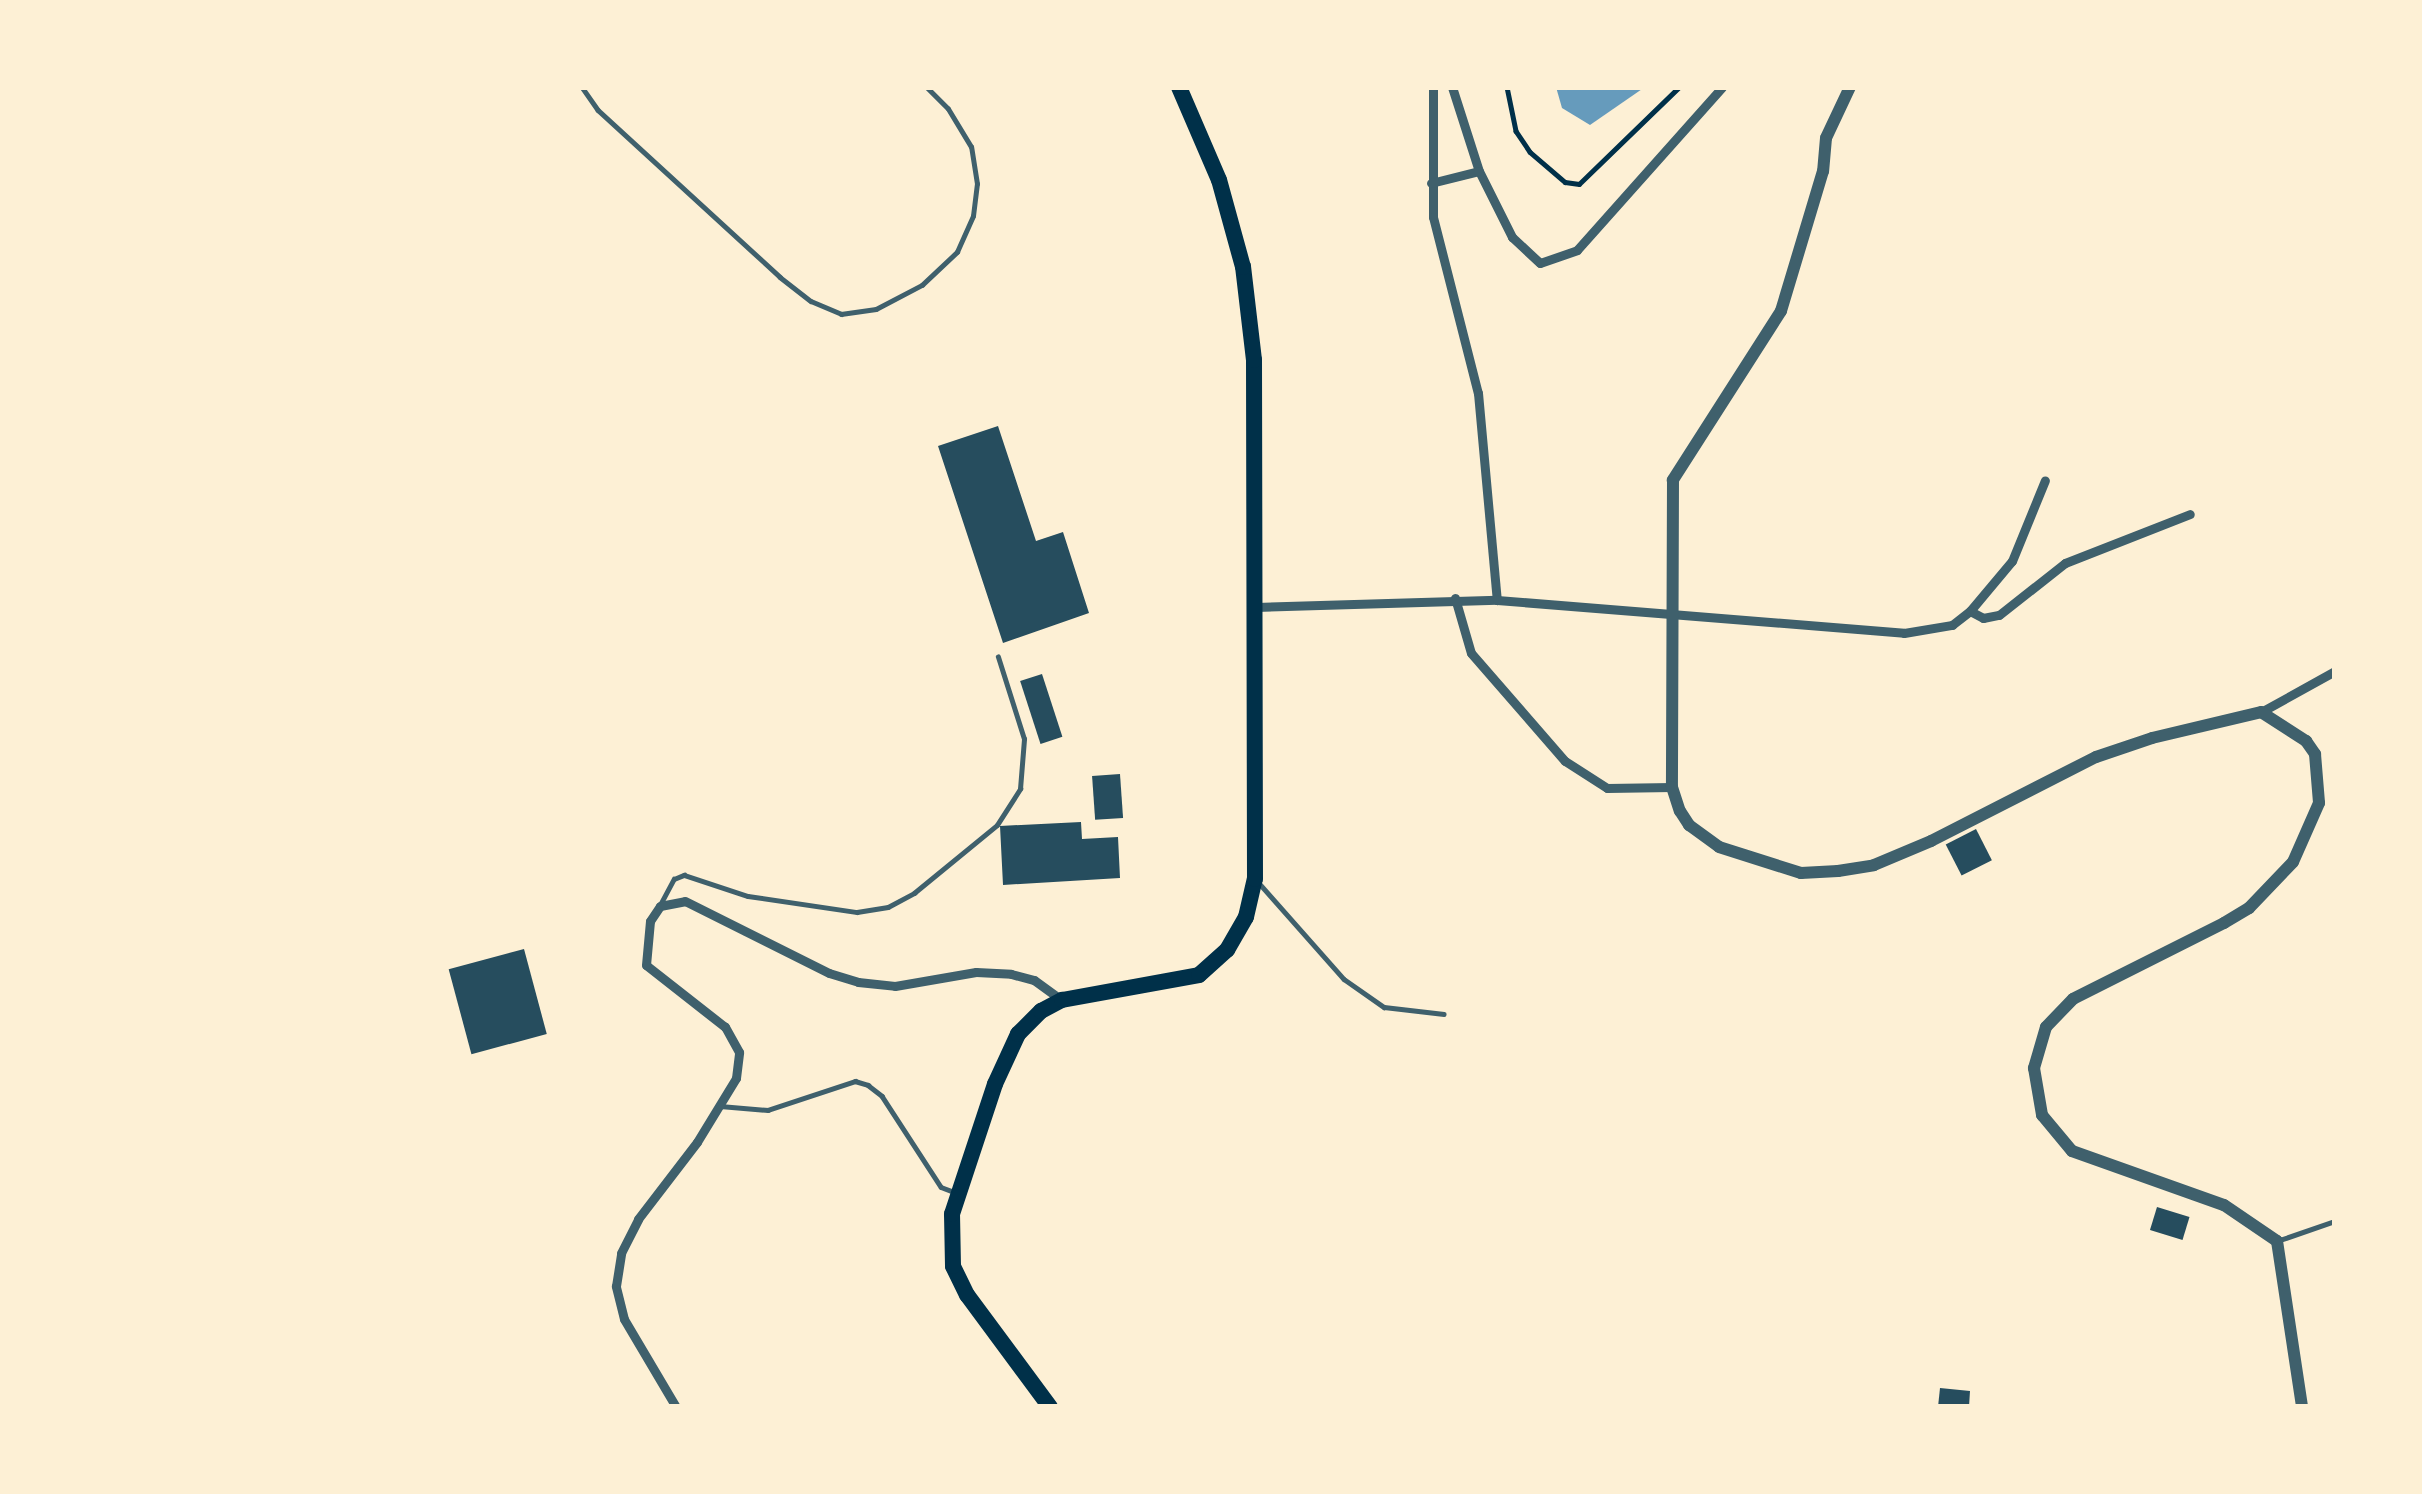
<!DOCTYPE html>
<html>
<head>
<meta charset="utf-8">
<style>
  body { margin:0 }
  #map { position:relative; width:2422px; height:1494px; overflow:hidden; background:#fdf0d5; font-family:"Varela Round",sans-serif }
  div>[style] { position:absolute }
  .water>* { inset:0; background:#669bbc }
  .building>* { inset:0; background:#264d5e; transform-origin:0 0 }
  .path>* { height:4.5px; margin:-2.25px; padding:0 2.25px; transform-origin:2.25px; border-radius:2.25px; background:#003049 }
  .service>* { height:4.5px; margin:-2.25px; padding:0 2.25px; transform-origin:2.25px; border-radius:2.25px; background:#3f606c }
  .minor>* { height:9px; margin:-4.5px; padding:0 4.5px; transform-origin:4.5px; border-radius:4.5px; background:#3f606c }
  .tertiary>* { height:12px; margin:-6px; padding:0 6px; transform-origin:6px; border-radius:6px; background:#3f606c }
  .trunk>* { height:16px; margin:-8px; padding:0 8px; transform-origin:8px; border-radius:8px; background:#003049 }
  span { translate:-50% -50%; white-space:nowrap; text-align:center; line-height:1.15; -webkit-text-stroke:12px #fdf0d5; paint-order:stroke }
  .frame { position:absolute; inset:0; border:90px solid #fdf0d5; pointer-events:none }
</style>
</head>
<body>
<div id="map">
  <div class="water">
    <div style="clip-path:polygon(1556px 87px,1645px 87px,1590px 125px,1562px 108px)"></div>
  </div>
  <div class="building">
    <div style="clip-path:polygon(998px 426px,1036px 541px,1063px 532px,1089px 613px,1003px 643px,938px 446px)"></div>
    <div style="left:1042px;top:674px;width:66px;height:23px;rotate:72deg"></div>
    <div style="left:1120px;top:774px;width:44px;height:28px;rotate:86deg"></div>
    <div style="clip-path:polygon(1081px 822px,1082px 839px,1118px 837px,1120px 878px,1003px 885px,1000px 826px)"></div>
    <div style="left:1976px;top:829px;width:35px;height:34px;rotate:63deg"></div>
    <div style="left:524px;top:949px;width:88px;height:78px;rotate:75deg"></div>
    <div style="left:2157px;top:1207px;width:34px;height:24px;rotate:17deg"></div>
    <div style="clip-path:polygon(1940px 1388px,1970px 1391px,1969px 1407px,1938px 1407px)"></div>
  </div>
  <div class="path">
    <div style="left:1507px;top:87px;width:45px;rotate:78.4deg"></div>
    <div style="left:1516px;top:131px;width:25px;rotate:56deg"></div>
    <div style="left:1530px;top:152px;width:46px;rotate:40.6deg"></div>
    <div style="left:1565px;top:182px;width:14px;rotate:8deg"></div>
    <div style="left:1579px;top:184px;width:139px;rotate:-44.1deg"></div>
  </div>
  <div class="service">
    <div style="left:582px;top:87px;width:28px;rotate:55deg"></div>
    <div style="left:598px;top:110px;width:247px;rotate:42.5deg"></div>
    <div style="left:780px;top:277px;width:39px;rotate:38deg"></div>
    <div style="left:811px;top:301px;width:33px;rotate:23deg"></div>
    <div style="left:841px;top:314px;width:35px;rotate:-8deg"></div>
    <div style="left:876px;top:309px;width:52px;rotate:-27.6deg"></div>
    <div style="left:922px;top:285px;width:48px;rotate:-43.3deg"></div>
    <div style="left:957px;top:252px;width:39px;rotate:-66deg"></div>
    <div style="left:973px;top:216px;width:32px;rotate:-83deg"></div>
    <div style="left:977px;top:184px;width:37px;rotate:-99deg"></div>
    <div style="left:971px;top:147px;width:44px;rotate:-121.2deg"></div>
    <div style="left:948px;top:109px;width:31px;rotate:-135deg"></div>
    <div style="left:1259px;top:883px;width:128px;rotate:48.5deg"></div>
    <div style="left:1344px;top:979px;width:49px;rotate:35deg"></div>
    <div style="left:1384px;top:1007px;width:60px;rotate:6.7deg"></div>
    <div style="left:661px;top:903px;width:27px;rotate:-62deg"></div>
    <div style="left:674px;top:879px;width:11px;rotate:-22deg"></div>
    <div style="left:684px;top:875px;width:67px;rotate:18.2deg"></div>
    <div style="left:748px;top:896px;width:110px;rotate:8.4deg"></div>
    <div style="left:857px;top:912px;width:31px;rotate:-9deg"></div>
    <div style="left:888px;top:907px;width:30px;rotate:-28deg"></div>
    <div style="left:914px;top:893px;width:107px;rotate:-39.3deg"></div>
    <div style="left:997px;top:825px;width:43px;rotate:-57.4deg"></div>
    <div style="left:1020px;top:789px;width:50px;rotate:-85.4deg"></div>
    <div style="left:1024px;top:739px;width:86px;rotate:-107.6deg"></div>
    <div style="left:720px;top:1106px;width:48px;rotate:4.8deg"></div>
    <div style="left:768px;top:1110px;width:92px;rotate:-18.4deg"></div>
    <div style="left:855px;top:1081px;width:14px;rotate:17deg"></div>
    <div style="left:868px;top:1085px;width:18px;rotate:38deg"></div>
    <div style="left:882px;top:1096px;width:108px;rotate:57deg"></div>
    <div style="left:941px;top:1187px;width:14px;rotate:21deg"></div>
    <div style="left:2277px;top:1241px;width:61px;rotate:-19deg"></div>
  </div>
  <div class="minor">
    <div style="left:1433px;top:87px;width:130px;rotate:90deg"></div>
    <div style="left:1433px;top:217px;width:182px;rotate:75.7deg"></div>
    <div style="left:1478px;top:393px;width:208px;rotate:84.8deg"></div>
    <div style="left:1452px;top:87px;width:88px;rotate:72.2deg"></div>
    <div style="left:1479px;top:171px;width:74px;rotate:63.4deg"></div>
    <div style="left:1512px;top:237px;width:38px;rotate:43deg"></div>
    <div style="left:1540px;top:263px;width:39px;rotate:-19deg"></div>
    <div style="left:1577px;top:250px;width:218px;rotate:-48.3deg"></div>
    <div style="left:1431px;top:183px;width:49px;rotate:-14deg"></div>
    <div style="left:1455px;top:598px;width:57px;rotate:73.8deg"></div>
    <div style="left:1471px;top:653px;width:143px;rotate:49deg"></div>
    <div style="left:1565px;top:761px;width:50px;rotate:32.7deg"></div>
    <div style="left:1607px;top:788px;width:65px;rotate:-0.9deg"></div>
    <div style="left:1256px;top:607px;width:241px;rotate:-1.7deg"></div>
    <div style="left:1497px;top:600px;width:408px;rotate:4.6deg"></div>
    <div style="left:1904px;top:633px;width:49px;rotate:-9.5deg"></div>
    <div style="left:1952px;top:625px;width:23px;rotate:-38deg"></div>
    <div style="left:1970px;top:611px;width:65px;rotate:-50deg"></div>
    <div style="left:2012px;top:561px;width:87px;rotate:-67.8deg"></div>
    <div style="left:1970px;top:611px;width:15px;rotate:28deg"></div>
    <div style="left:1983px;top:618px;width:16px;rotate:-11deg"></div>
    <div style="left:1999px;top:615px;width:84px;rotate:-38.2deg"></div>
    <div style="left:2065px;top:563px;width:134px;rotate:-21.4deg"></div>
    <div style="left:2261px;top:712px;width:85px;rotate:-29deg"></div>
    <div style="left:676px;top:1407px;width:102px;rotate:-120.6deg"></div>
    <div style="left:624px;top:1319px;width:34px;rotate:-104deg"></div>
    <div style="left:616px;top:1286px;width:33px;rotate:-81deg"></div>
    <div style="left:621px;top:1253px;width:38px;rotate:-63deg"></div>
    <div style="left:638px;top:1219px;width:97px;rotate:-52.5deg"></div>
    <div style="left:697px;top:1142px;width:75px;rotate:-58.6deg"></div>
    <div style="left:736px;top:1078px;width:26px;rotate:-83deg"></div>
    <div style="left:739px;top:1052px;width:29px;rotate:-119deg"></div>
    <div style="left:725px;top:1027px;width:100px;rotate:-141.9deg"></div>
    <div style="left:646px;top:965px;width:44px;rotate:-84.8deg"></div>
    <div style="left:650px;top:921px;width:18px;rotate:-56deg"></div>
    <div style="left:660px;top:906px;width:25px;rotate:-11deg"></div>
    <div style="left:685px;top:901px;width:161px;rotate:26.6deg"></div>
    <div style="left:829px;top:973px;width:30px;rotate:17deg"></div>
    <div style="left:858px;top:982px;width:37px;rotate:6deg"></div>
    <div style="left:895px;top:986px;width:82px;rotate:-9.8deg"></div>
    <div style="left:976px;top:972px;width:35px;rotate:3deg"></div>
    <div style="left:1011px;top:974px;width:24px;rotate:15deg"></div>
    <div style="left:1034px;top:980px;width:34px;rotate:36deg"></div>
  </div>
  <div class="tertiary">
    <div style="left:1850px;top:87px;width:56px;rotate:115.2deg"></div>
    <div style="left:1826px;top:138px;width:33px;rotate:95deg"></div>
    <div style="left:1823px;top:171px;width:146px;rotate:106.7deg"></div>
    <div style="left:1781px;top:311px;width:201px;rotate:122.6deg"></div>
    <div style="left:1673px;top:480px;width:307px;rotate:90.2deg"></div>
    <div style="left:1672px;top:787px;width:25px;rotate:72deg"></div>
    <div style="left:1680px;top:811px;width:17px;rotate:57deg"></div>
    <div style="left:1689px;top:825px;width:37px;rotate:36deg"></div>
    <div style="left:1719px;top:847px;width:86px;rotate:17.6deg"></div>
    <div style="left:1801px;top:873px;width:37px;rotate:-3deg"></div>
    <div style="left:1838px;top:871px;width:36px;rotate:-9deg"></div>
    <div style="left:1874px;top:865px;width:62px;rotate:-22.8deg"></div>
    <div style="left:1931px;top:841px;width:185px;rotate:-27deg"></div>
    <div style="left:2096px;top:757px;width:59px;rotate:-18.7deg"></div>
    <div style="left:2152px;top:738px;width:112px;rotate:-13.4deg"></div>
    <div style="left:2261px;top:712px;width:54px;rotate:32.8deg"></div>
    <div style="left:2306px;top:741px;width:16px;rotate:55deg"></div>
    <div style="left:2315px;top:754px;width:49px;rotate:85.3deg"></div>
    <div style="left:2319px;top:803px;width:64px;rotate:113.8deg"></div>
    <div style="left:2293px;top:862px;width:64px;rotate:133.7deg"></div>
    <div style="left:2249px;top:908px;width:29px;rotate:149deg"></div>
    <div style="left:2224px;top:923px;width:169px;rotate:153.3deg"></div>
    <div style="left:2073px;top:999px;width:39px;rotate:134deg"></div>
    <div style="left:2046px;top:1027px;width:43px;rotate:106.3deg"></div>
    <div style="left:2034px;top:1068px;width:48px;rotate:80.3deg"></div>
    <div style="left:2042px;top:1115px;width:47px;rotate:50.2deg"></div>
    <div style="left:2072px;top:1151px;width:161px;rotate:19.6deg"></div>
    <div style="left:2224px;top:1205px;width:64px;rotate:34.2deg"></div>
    <div style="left:2277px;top:1241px;width:168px;rotate:81.4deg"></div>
  </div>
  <div class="trunk">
    <div style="left:1050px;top:1407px;width:139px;rotate:-126.5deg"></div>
    <div style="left:967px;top:1295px;width:32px;rotate:-116deg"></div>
    <div style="left:953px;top:1266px;width:52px;rotate:-91.1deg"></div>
    <div style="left:952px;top:1214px;width:137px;rotate:-71.7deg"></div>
    <div style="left:995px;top:1084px;width:55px;rotate:-65.3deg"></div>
    <div style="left:1018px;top:1034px;width:33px;rotate:-45deg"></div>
    <div style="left:1041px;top:1011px;width:24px;rotate:-28deg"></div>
    <div style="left:1062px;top:1000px;width:139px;rotate:-10.3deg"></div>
    <div style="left:1199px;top:975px;width:38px;rotate:-42deg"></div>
    <div style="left:1227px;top:950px;width:38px;rotate:-60deg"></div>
    <div style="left:1246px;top:917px;width:39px;rotate:-77deg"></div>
    <div style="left:1255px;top:879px;width:519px;rotate:-90.11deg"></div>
    <div style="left:1254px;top:360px;width:94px;rotate:-96.7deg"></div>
    <div style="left:1243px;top:267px;width:90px;rotate:-105.4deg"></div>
    <div style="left:1219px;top:180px;width:101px;rotate:-113.3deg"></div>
  </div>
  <div class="frame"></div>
</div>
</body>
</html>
